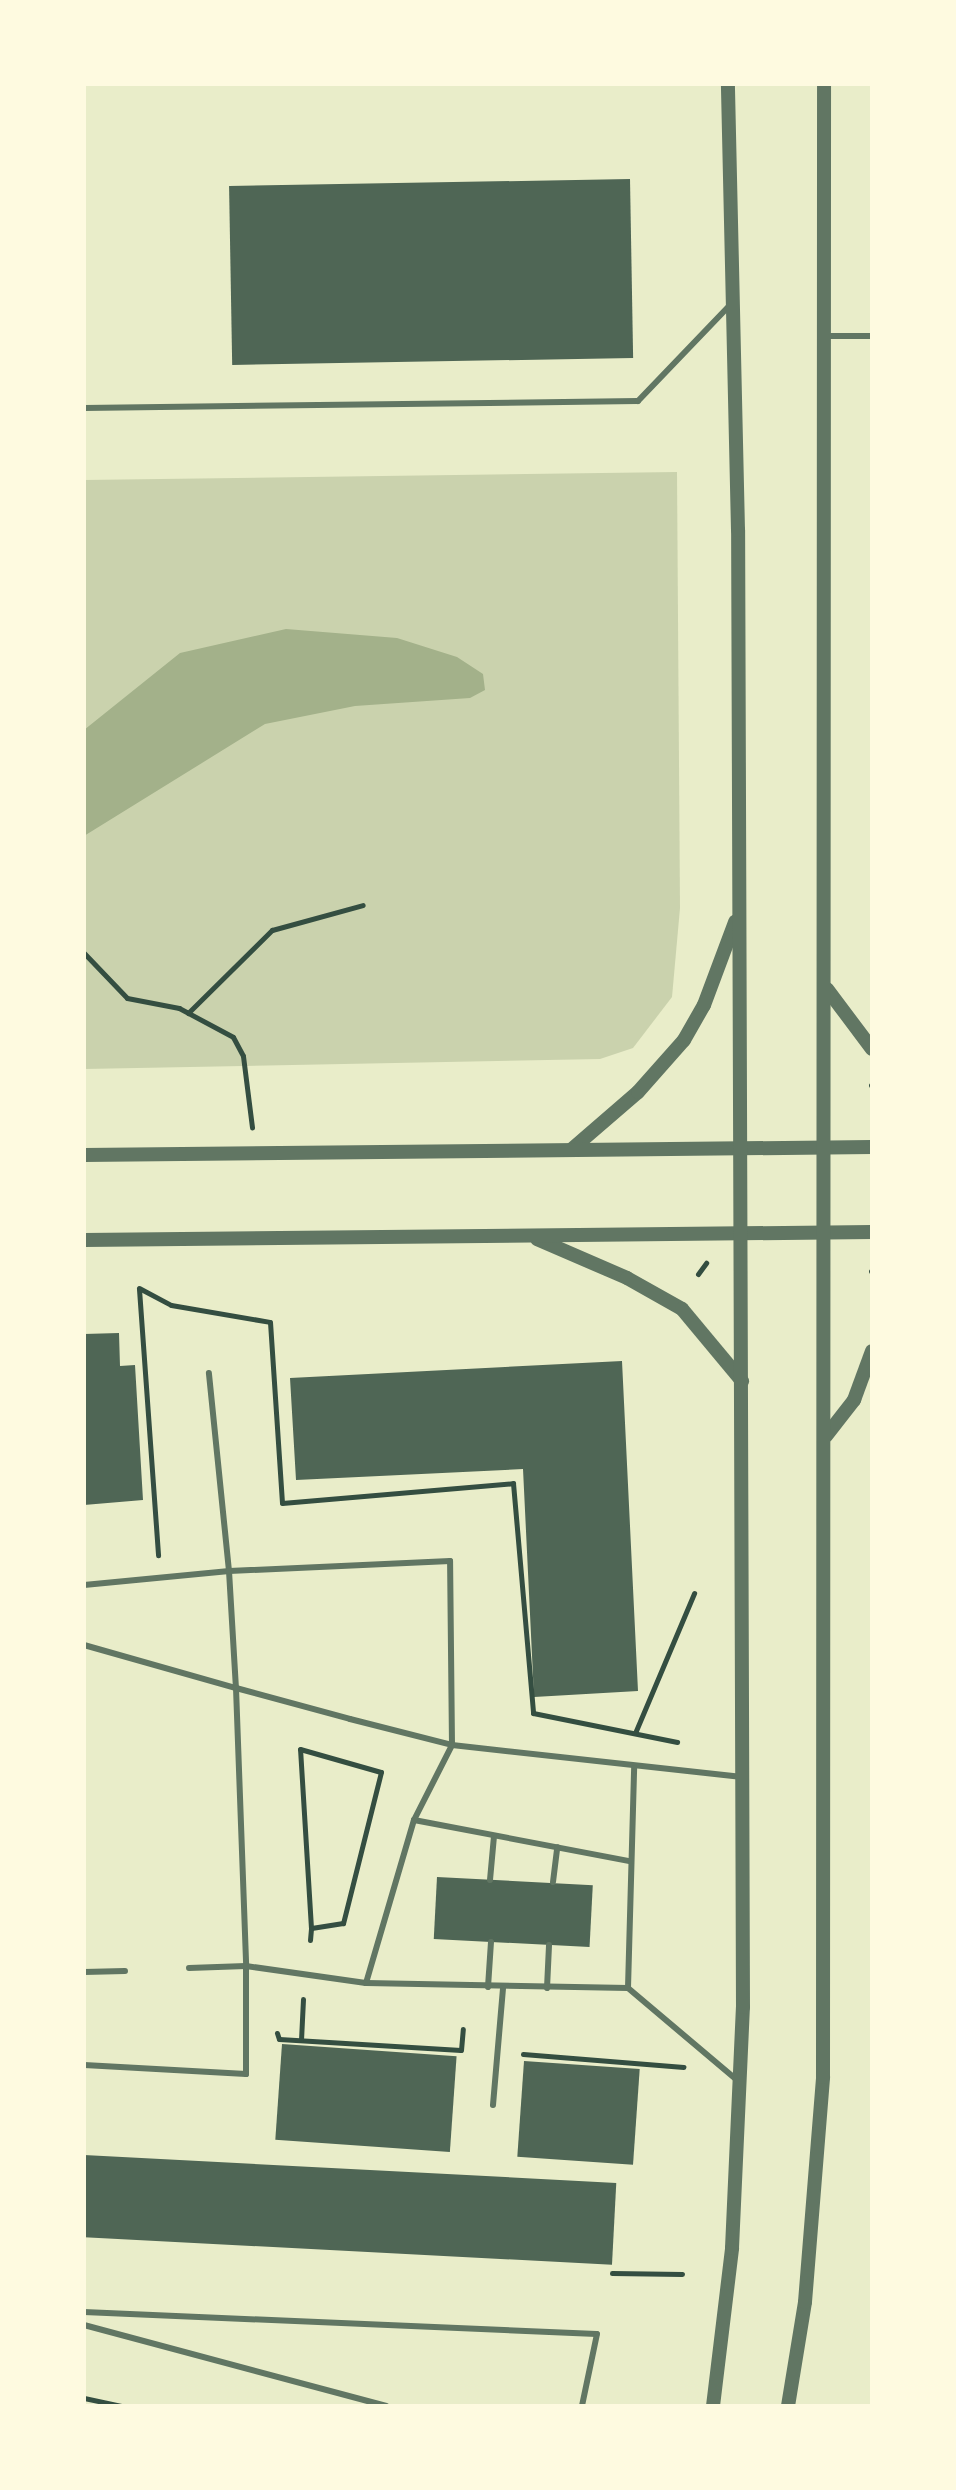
<!DOCTYPE html>
<html>
<head>
<meta charset="utf-8">
<style>
  body { margin:0 }
  #map { position:relative; width:956px; height:2490px; overflow:hidden; background:#e9edc9; font-family:Figtree,sans-serif }
  div>[style] { position:absolute }
  .green>* { inset:0; background:#cad2ad }
  .water>* { inset:0; background:#a3b18a }
  .building>* { inset:0; background:#4f6655; transform-origin:0 0 }
  .path>* { height:5px; margin:-2.5px; padding:0 2.5px; transform-origin:2.5px; border-radius:2.5px; background:#344e41 }
  .service>* { height:6px; margin:-3px; padding:0 3px; transform-origin:3px; border-radius:3px; background:#617663 }
  .tertiary>* { height:14px; margin:-7px; padding:0 7px; transform-origin:7px; border-radius:7px; background:#617663 }
  span { translate:-50% -50%; white-space:nowrap; text-align:center; line-height:1.15; -webkit-text-stroke:8px #fefae0; paint-order:stroke }
  .frame { position:absolute; inset:0; border:86px solid #fefae0; pointer-events:none }
</style>
</head>
<body>
<div id="map">
  <div class="green">
    <div style="clip-path:polygon(677px 472px,680px 908px,672px 997px,633px 1048px,600px 1059px,84px 1069px,84px 480px)"></div>
  </div>
  <div class="water">
    <div style="clip-path:polygon(286px 629px,397px 638px,457px 657px,483px 674px,485px 690px,470px 698px,355px 706px,265px 724px,84px 836px,84px 730px,180px 653px)"></div>
  </div>
  <div class="building">
    <div style="left:630px;top:179px;width:179px;height:401px;rotate:89deg"></div>
    <div style="clip-path:polygon(119px 1333px,120px 1366px,135px 1365px,143px 1500px,84px 1505px,84px 1334px)"></div>
    <div style="clip-path:polygon(622px 1361px,638px 1691px,534px 1697px,523px 1469px,296px 1480px,290px 1378px)"></div>
    <div style="left:437px;top:1877px;width:156px;height:62px;rotate:3deg"></div>
    <div style="left:282px;top:2044px;width:175px;height:96px;rotate:4deg"></div>
    <div style="left:524px;top:2061px;width:116px;height:96px;rotate:4deg"></div>
    <div style="left:84px;top:2155px;width:533px;height:82px;rotate:3deg"></div>
  </div>
  <div class="path">
    <div style="left:84px;top:953px;width:62px;rotate:46.3deg"></div>
    <div style="left:127px;top:998px;width:53px;rotate:10.9deg"></div>
    <div style="left:179px;top:1008px;width:61px;rotate:28.2deg"></div>
    <div style="left:233px;top:1037px;width:21px;rotate:62deg"></div>
    <div style="left:243px;top:1056px;width:72px;rotate:82.8deg"></div>
    <div style="left:188px;top:1013px;width:118px;rotate:-44.7deg"></div>
    <div style="left:272px;top:930px;width:94px;rotate:-15.4deg"></div>
    <div style="left:871px;top:1085px;width:1px"></div>
    <div style="left:871px;top:1271px;width:1px"></div>
    <div style="left:698px;top:1274px;width:14px;rotate:-54deg"></div>
    <div style="left:139px;top:1288px;width:36px;rotate:28deg"></div>
    <div style="left:171px;top:1305px;width:100px;rotate:9.7deg"></div>
    <div style="left:270px;top:1322px;width:181px;rotate:86.2deg"></div>
    <div style="left:282px;top:1503px;width:232px;rotate:-4.9deg"></div>
    <div style="left:513px;top:1483px;width:231px;rotate:85deg"></div>
    <div style="left:533px;top:1713px;width:147px;rotate:11.4deg"></div>
    <div style="left:139px;top:1289px;width:267px;rotate:85.9deg"></div>
    <div style="left:635px;top:1733px;width:152px;rotate:-67.1deg"></div>
    <div style="left:300px;top:1749px;width:84px;rotate:15.9deg"></div>
    <div style="left:381px;top:1772px;width:156px;rotate:104.1deg"></div>
    <div style="left:343px;top:1923px;width:32px;rotate:171deg"></div>
    <div style="left:311px;top:1928px;width:179px;rotate:-93.5deg"></div>
    <div style="left:310px;top:1940px;width:12px;rotate:-85deg"></div>
    <div style="left:277px;top:2033px;width:6px;rotate:72deg"></div>
    <div style="left:279px;top:2039px;width:182px;rotate:3.5deg"></div>
    <div style="left:461px;top:2050px;width:21px;rotate:-85deg"></div>
    <div style="left:301px;top:2040px;width:41px;rotate:-87.2deg"></div>
    <div style="left:523px;top:2054px;width:161px;rotate:4.6deg"></div>
    <div style="left:612px;top:2273px;width:70px;rotate:0.8deg"></div>
    <div style="left:84px;top:2398px;width:38px;rotate:12deg"></div>
  </div>
  <div class="service">
    <div style="left:824px;top:336px;width:48px"></div>
    <div style="left:84px;top:408px;width:554px;rotate:-0.72deg"></div>
    <div style="left:638px;top:401px;width:134px;rotate:-46.2deg"></div>
    <div style="left:84px;top:1585px;width:146px;rotate:-5.5deg"></div>
    <div style="left:229px;top:1571px;width:199px;rotate:-95.8deg"></div>
    <div style="left:84px;top:1645px;width:158px;rotate:15.8deg"></div>
    <div style="left:236px;top:1688px;width:118px;rotate:15.2deg"></div>
    <div style="left:350px;top:1719px;width:105px;rotate:14.3deg"></div>
    <div style="left:452px;top:1745px;width:184px;rotate:-90.6deg"></div>
    <div style="left:450px;top:1561px;width:221px;rotate:177.4deg"></div>
    <div style="left:229px;top:1571px;width:117px;rotate:86.6deg"></div>
    <div style="left:236px;top:1688px;width:278px;rotate:87.9deg"></div>
    <div style="left:246px;top:1966px;width:108px;rotate:90deg"></div>
    <div style="left:246px;top:2074px;width:162px;rotate:-176.8deg"></div>
    <div style="left:414px;top:1820px;width:218px;rotate:10.8deg"></div>
    <div style="left:490px;top:1880px;width:44px;rotate:-84.8deg"></div>
    <div style="left:553px;top:1882px;width:35px;rotate:-83deg"></div>
    <div style="left:189px;top:1968px;width:57px;rotate:-2deg"></div>
    <div style="left:246px;top:1966px;width:121px;rotate:8.1deg"></div>
    <div style="left:366px;top:1983px;width:262px;rotate:1.1deg"></div>
    <div style="left:628px;top:1988px;width:143px;rotate:40.2deg"></div>
    <div style="left:84px;top:1972px;width:41px;rotate:-1.4deg"></div>
    <div style="left:366px;top:1983px;width:170px;rotate:-73.6deg"></div>
    <div style="left:414px;top:1820px;width:84px;rotate:-63.1deg"></div>
    <div style="left:452px;top:1745px;width:292px;rotate:6.3deg"></div>
    <div style="left:488px;top:1987px;width:45px;rotate:-86.2deg"></div>
    <div style="left:547px;top:1988px;width:43px;rotate:-87.3deg"></div>
    <div style="left:628px;top:1988px;width:220px;rotate:-88.4deg"></div>
    <div style="left:493px;top:2105px;width:117px;rotate:-85.1deg"></div>
    <div style="left:84px;top:2312px;width:513px;rotate:2.46deg"></div>
    <div style="left:597px;top:2334px;width:74px;rotate:101.8deg"></div>
    <div style="left:84px;top:2325px;width:313px;rotate:15deg"></div>
  </div>
  <div class="tertiary">
    <div style="left:827px;top:989px;width:75px;rotate:53.1deg"></div>
    <div style="left:572px;top:1149px;width:87px;rotate:-40.8deg"></div>
    <div style="left:638px;top:1092px;width:69px;rotate:-48.5deg"></div>
    <div style="left:684px;top:1040px;width:40px;rotate:-60.3deg"></div>
    <div style="left:704px;top:1005px;width:89px;rotate:-69.5deg"></div>
    <div style="left:84px;top:1155px;width:788px;rotate:-0.58deg"></div>
    <div style="left:537px;top:1239px;width:98px;rotate:23.4deg"></div>
    <div style="left:627px;top:1278px;width:63px;rotate:29.4deg"></div>
    <div style="left:682px;top:1309px;width:94px;rotate:50.2deg"></div>
    <div style="left:84px;top:1240px;width:788px;rotate:-0.58deg"></div>
    <div style="left:826px;top:1436px;width:46px;rotate:-52.1deg"></div>
    <div style="left:854px;top:1400px;width:52px;rotate:-69.8deg"></div>
    <div style="left:713px;top:2406px;width:159px;rotate:-83.1deg"></div>
    <div style="left:732px;top:2248px;width:241px;rotate:-87.4deg"></div>
    <div style="left:743px;top:2007px;width:1477px;rotate:-90.19deg"></div>
    <div style="left:738px;top:530px;width:446px;rotate:-91.3deg"></div>
    <div style="left:788px;top:2406px;width:105px;rotate:-80.7deg"></div>
    <div style="left:805px;top:2302px;width:226px;rotate:-85.4deg"></div>
    <div style="left:823px;top:2077px;width:1993px;rotate:-89.97deg"></div>
  </div>
  <div class="frame"></div>
</div>
</body>
</html>
